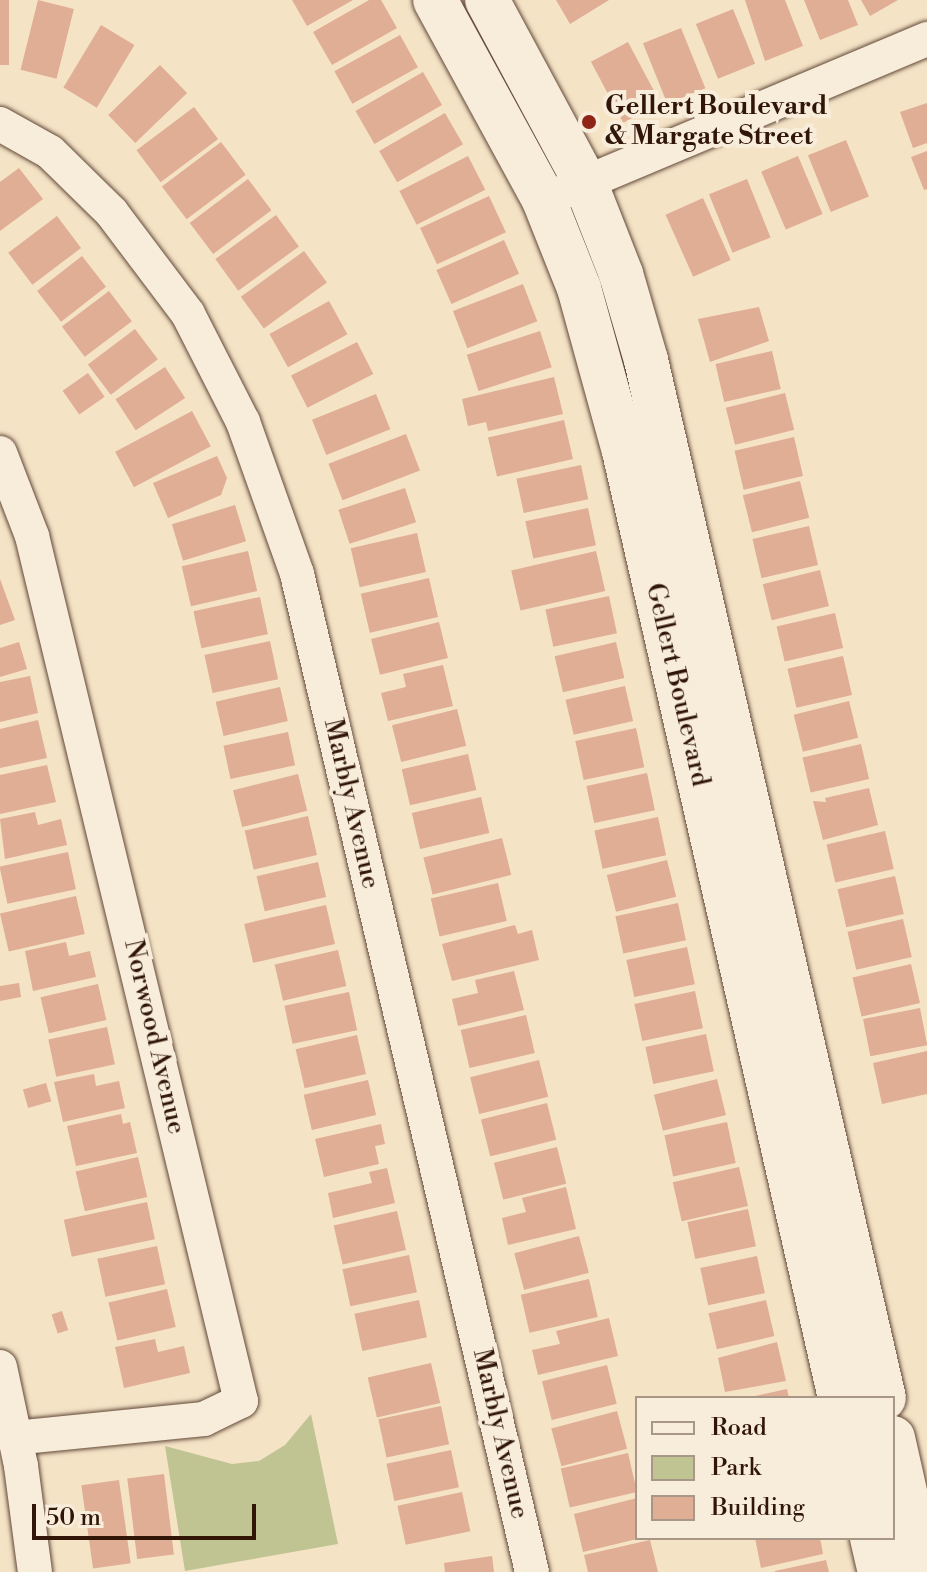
<!DOCTYPE html>
<html>
<head>
<meta charset="utf-8">
<style>
  body { margin:0 }
  #map { position:relative; width:927px; height:1572px; overflow:hidden; background:#f5e3c6; font-family:"Libre Bodoni",serif }
  div>[style] { position:absolute }
  .green>* { inset:0; background:#c0c392 }
  .building>* { inset:0; background:#e0ad95; transform-origin:0 0 }
  .roads { filter:drop-shadow(0 0 2px #624938) drop-shadow(0 0 2px #624938) }
  .street>* { height:34px; margin:-17px; padding:0 17px; transform-origin:17px; border-radius:17px; background:#f8edda }
  .secondary>* { height:44px; margin:-22px; padding:0 22px; transform-origin:22px; border-radius:22px; background:#f8edda }
  .dots>* { width:22px; height:22px; translate:-50% -50%; box-sizing:border-box; border:4px solid #f8edda; border-radius:50% }
  span { translate:-50% -50%; white-space:nowrap; text-align:center; line-height:1.15; -webkit-text-stroke:8px #f8edda; paint-order:stroke }
  .poi-label { font-size:26px; color:#311608; font-weight:700 }
  .left { translate:0 -50%; text-align:left }
  .street-label { font-size:26px; color:#311608 }
  .legend { position:absolute; left:635px; top:1396px; width:260px; height:144px; box-sizing:border-box; background:#f8edda; border:2px solid #a89786; margin:0; padding:10px 14px; list-style:none; font-size:24px; color:#311608 }
  .legend li { display:flex; align-items:center; gap:16px; height:40px }
  .legend b { width:40px; border:2px solid #a89786 }
  .scale { position:absolute; left:32px; top:1504px; width:224px; height:36px; box-sizing:border-box; border:4px solid #311608; border-top:0; padding-left:10px; font-size:24px; line-height:28px; white-space:nowrap; color:#311608; -webkit-text-stroke:6px #f8edda; paint-order:stroke }
</style>
</head>
<body>
<div id="map">
  <div class="green">
    <div style="clip-path:polygon(311px 1414px,338px 1544px,185px 1571px,165px 1446px,232px 1464px,259px 1461px,285px 1445px)"></div>
  </div>
  <div class="building">
    <div style="left:0;top:0;width:9px;height:65px"></div>
    <div style="left:38px;top:0;width:37px;height:72px;rotate:14deg"></div>
    <div style="clip-path:polygon(292px 0,353px 0,307px 26px)"></div>
    <div style="clip-path:polygon(369px 0,381px 0,397px 28px,332px 65px,313px 32px)"></div>
    <div style="clip-path:polygon(556px 0,609px 0,570px 24px)"></div>
    <div style="clip-path:polygon(745px 0,785px 0,803px 46px,765px 61px)"></div>
    <div style="clip-path:polygon(804px 0,848px 0,858px 25px,820px 40px)"></div>
    <div style="clip-path:polygon(861px 0,898px 0,870px 16px)"></div>
    <div style="left:733px;top:9px;width:59px;height:40px;rotate:68deg"></div>
    <div style="left:101px;top:25px;width:39px;height:73px;rotate:31deg"></div>
    <div style="left:681px;top:28px;width:65px;height:41px;rotate:68deg"></div>
    <div style="left:400px;top:35px;width:37px;height:75px;rotate:61deg"></div>
    <div style="left:628px;top:42px;width:69px;height:42px;rotate:62deg"></div>
    <div style="left:160px;top:65px;width:39px;height:72px;rotate:46deg"></div>
    <div style="left:423px;top:72px;width:38px;height:78px;rotate:60deg"></div>
    <div style="clip-path:polygon(927px 103px,927px 143px,913px 148px,900px 112px)"></div>
    <div style="left:194px;top:107px;width:40px;height:72px;rotate:53deg"></div>
    <div style="left:445px;top:113px;width:36px;height:76px;rotate:60deg"></div>
    <div style="left:846px;top:140px;width:61px;height:41px;rotate:68deg"></div>
    <div style="left:221px;top:142px;width:41px;height:74px;rotate:53deg"></div>
    <div style="clip-path:polygon(927px 151px,927px 189px,924px 190px,911px 157px)"></div>
    <div style="left:468px;top:156px;width:38px;height:77px;rotate:63deg"></div>
    <div style="left:798px;top:156px;width:63px;height:40px;rotate:67deg"></div>
    <div style="clip-path:polygon(19px 168px,43px 199px,0 231px,0 182px)"></div>
    <div style="left:248px;top:179px;width:39px;height:73px;rotate:53deg"></div>
    <div style="left:747px;top:179px;width:63px;height:41px;rotate:68deg"></div>
    <div style="left:489px;top:196px;width:40px;height:76px;rotate:65deg"></div>
    <div style="left:703px;top:198px;width:68px;height:41px;rotate:66deg"></div>
    <div style="left:276px;top:215px;width:39px;height:75px;rotate:54deg"></div>
    <div style="left:57px;top:216px;width:40px;height:61px;rotate:53deg"></div>
    <div style="left:504px;top:240px;width:37px;height:74px;rotate:66deg"></div>
    <div style="left:304px;top:251px;width:39px;height:78px;rotate:54deg"></div>
    <div style="left:82px;top:256px;width:39px;height:57px;rotate:52deg"></div>
    <div style="left:523px;top:284px;width:40px;height:75px;rotate:69deg"></div>
    <div style="left:109px;top:291px;width:38px;height:59px;rotate:53deg"></div>
    <div style="left:329px;top:301px;width:38px;height:68px;rotate:61deg"></div>
    <div style="clip-path:polygon(759px 307px,769px 341px,710px 362px,698px 319px)"></div>
    <div style="left:135px;top:329px;width:38px;height:59px;rotate:53deg"></div>
    <div style="left:540px;top:331px;width:38px;height:77px;rotate:72deg"></div>
    <div style="left:357px;top:342px;width:36px;height:74px;rotate:63deg"></div>
    <div style="left:772px;top:351px;width:39px;height:58px;rotate:77deg"></div>
    <div style="left:165px;top:367px;width:37px;height:59px;rotate:57deg"></div>
    <div style="left:88px;top:373px;width:29px;height:31px;rotate:55deg"></div>
    <div style="clip-path:polygon(554px 377px,563px 414px,488px 431px,486px 422px,468px 426px,462px 399px)"></div>
    <div style="left:785px;top:393px;width:38px;height:61px;rotate:76deg"></div>
    <div style="left:376px;top:394px;width:38px;height:69px;rotate:68deg"></div>
    <div style="left:192px;top:411px;width:40px;height:87px;rotate:62deg"></div>
    <div style="left:564px;top:420px;width:40px;height:78px;rotate:77deg"></div>
    <div style="left:406px;top:434px;width:39px;height:83px;rotate:69deg"></div>
    <div style="left:794px;top:437px;width:40px;height:61px;rotate:77deg"></div>
    <div style="clip-path:polygon(217px 456px,227px 478px,221px 495px,168px 518px,153px 483px)"></div>
    <div style="left:581px;top:465px;width:35px;height:66px;rotate:78deg"></div>
    <div style="left:800px;top:481px;width:38px;height:59px;rotate:76deg"></div>
    <div style="left:405px;top:488px;width:36px;height:70px;rotate:72deg"></div>
    <div style="left:235px;top:505px;width:38px;height:66px;rotate:73deg"></div>
    <div style="left:588px;top:508px;width:38px;height:64px;rotate:78deg"></div>
    <div style="left:809px;top:526px;width:40px;height:58px;rotate:77deg"></div>
    <div style="left:417px;top:533px;width:40px;height:68px;rotate:77deg"></div>
    <div style="left:248px;top:551px;width:41px;height:68px;rotate:77deg"></div>
    <div style="left:596px;top:551px;width:41px;height:87px;rotate:77deg"></div>
    <div style="left:820px;top:570px;width:37px;height:59px;rotate:76deg"></div>
    <div style="left:429px;top:578px;width:40px;height:70px;rotate:77deg"></div>
    <div style="clip-path:polygon(0 579px,15px 620px,0 625px)"></div>
    <div style="left:609px;top:596px;width:38px;height:65px;rotate:78deg"></div>
    <div style="left:260px;top:597px;width:38px;height:68px;rotate:78deg"></div>
    <div style="left:835px;top:613px;width:36px;height:60px;rotate:77deg"></div>
    <div style="left:439px;top:622px;width:37px;height:70px;rotate:76deg"></div>
    <div style="left:270px;top:641px;width:39px;height:67px;rotate:78deg"></div>
    <div style="clip-path:polygon(19px 642px,27px 669px,0 677px,0 648px)"></div>
    <div style="left:616px;top:642px;width:37px;height:63px;rotate:77deg"></div>
    <div style="left:843px;top:656px;width:40px;height:57px;rotate:77deg"></div>
    <div style="clip-path:polygon(443px 665px,453px 706px,388px 721px,381px 693px,406px 687px,403px 674px)"></div>
    <div style="clip-path:polygon(30px 676px,38px 713px,0 722px,0 682px)"></div>
    <div style="left:625px;top:686px;width:36px;height:61px;rotate:77deg"></div>
    <div style="left:280px;top:687px;width:35px;height:66px;rotate:77deg"></div>
    <div style="left:849px;top:701px;width:38px;height:57px;rotate:76deg"></div>
    <div style="left:457px;top:709px;width:38px;height:67px;rotate:76deg"></div>
    <div style="clip-path:polygon(38px 720px,47px 758px,0 768px,0 729px)"></div>
    <div style="left:636px;top:728px;width:40px;height:62px;rotate:78deg"></div>
    <div style="left:288px;top:732px;width:34px;height:66px;rotate:78deg"></div>
    <div style="left:861px;top:744px;width:36px;height:60px;rotate:77deg"></div>
    <div style="left:468px;top:754px;width:37px;height:68px;rotate:77deg"></div>
    <div style="clip-path:polygon(47px 765px,56px 802px,0 814px,0 775px)"></div>
    <div style="left:647px;top:773px;width:38px;height:62px;rotate:78deg"></div>
    <div style="left:298px;top:774px;width:38px;height:67px;rotate:76deg"></div>
    <div style="clip-path:polygon(869px 788px,878px 825px,823px 840px,813px 801px,826px 802px,825px 798px)"></div>
    <div style="left:481px;top:797px;width:37px;height:71px;rotate:77deg"></div>
    <div style="clip-path:polygon(35px 812px,38px 825px,61px 819px,67px 845px,5px 859px,0 819px)"></div>
    <div style="left:308px;top:816px;width:40px;height:65px;rotate:77deg"></div>
    <div style="left:658px;top:817px;width:39px;height:65px;rotate:78deg"></div>
    <div style="left:885px;top:831px;width:39px;height:60px;rotate:77deg"></div>
    <div style="left:502px;top:838px;width:38px;height:81px;rotate:76deg"></div>
    <div style="left:68px;top:852px;width:38px;height:70px;rotate:78deg"></div>
    <div style="left:667px;top:860px;width:38px;height:62px;rotate:76deg"></div>
    <div style="left:318px;top:862px;width:36px;height:63px;rotate:77deg"></div>
    <div style="left:895px;top:876px;width:39px;height:59px;rotate:77deg"></div>
    <div style="left:498px;top:883px;width:39px;height:69px;rotate:77deg"></div>
    <div style="left:76px;top:896px;width:39px;height:78px;rotate:77deg"></div>
    <div style="left:678px;top:903px;width:38px;height:64px;rotate:78deg"></div>
    <div style="left:326px;top:905px;width:40px;height:84px;rotate:77deg"></div>
    <div style="left:903px;top:919px;width:39px;height:57px;rotate:77deg"></div>
    <div style="clip-path:polygon(515px 925px,518px 934px,532px 930px,539px 960px,452px 981px,442px 944px)"></div>
    <div style="clip-path:polygon(66px 942px,69px 956px,90px 951px,96px 977px,33px 991px,25px 951px)"></div>
    <div style="left:687px;top:947px;width:38px;height:62px;rotate:78deg"></div>
    <div style="left:338px;top:950px;width:37px;height:65px;rotate:77deg"></div>
    <div style="left:911px;top:964px;width:40px;height:60px;rotate:77deg"></div>
    <div style="clip-path:polygon(514px 971px,524px 1010px,458px 1026px,452px 999px,478px 993px,475px 980px)"></div>
    <div style="clip-path:polygon(19px 983px,21px 997px,0 1001px,0 986px)"></div>
    <div style="left:98px;top:984px;width:37px;height:59px;rotate:77deg"></div>
    <div style="left:695px;top:991px;width:38px;height:62px;rotate:78deg"></div>
    <div style="left:349px;top:992px;width:39px;height:66px;rotate:78deg"></div>
    <div style="left:920px;top:1008px;width:38px;height:58px;rotate:79deg"></div>
    <div style="left:526px;top:1015px;width:39px;height:67px;rotate:77deg"></div>
    <div style="left:107px;top:1027px;width:38px;height:60px;rotate:78deg"></div>
    <div style="left:706px;top:1034px;width:38px;height:62px;rotate:78deg"></div>
    <div style="left:357px;top:1035px;width:40px;height:63px;rotate:77deg"></div>
    <div style="clip-path:polygon(927px 1051px,927px 1094px,882px 1104px,873px 1063px)"></div>
    <div style="left:539px;top:1060px;width:38px;height:71px;rotate:76deg"></div>
    <div style="clip-path:polygon(94px 1074px,96px 1086px,119px 1081px,125px 1108px,63px 1122px,54px 1082px)"></div>
    <div style="left:717px;top:1079px;width:37px;height:65px;rotate:76deg"></div>
    <div style="left:368px;top:1080px;width:36px;height:66px;rotate:77deg"></div>
    <div style="left:46px;top:1083px;width:19px;height:24px;rotate:74deg"></div>
    <div style="left:547px;top:1103px;width:38px;height:68px;rotate:76deg"></div>
    <div style="clip-path:polygon(121px 1114px,123px 1124px,130px 1122px,137px 1153px,76px 1166px,67px 1126px)"></div>
    <div style="left:727px;top:1122px;width:42px;height:64px;rotate:78deg"></div>
    <div style="clip-path:polygon(381px 1124px,385px 1144px,375px 1146px,379px 1164px,324px 1177px,315px 1139px)"></div>
    <div style="left:557px;top:1147px;width:38px;height:65px;rotate:76deg"></div>
    <div style="left:138px;top:1157px;width:41px;height:64px;rotate:77deg"></div>
    <div style="left:739px;top:1167px;width:40px;height:68px;rotate:77deg"></div>
    <div style="clip-path:polygon(387px 1168px,395px 1203px,333px 1218px,328px 1193px,372px 1183px,369px 1172px)"></div>
    <div style="clip-path:polygon(566px 1187px,576px 1229px,508px 1245px,502px 1218px,526px 1212px,522px 1198px)"></div>
    <div style="left:147px;top:1202px;width:38px;height:85px;rotate:78deg"></div>
    <div style="left:748px;top:1209px;width:38px;height:62px;rotate:78deg"></div>
    <div style="left:397px;top:1211px;width:40px;height:65px;rotate:77deg"></div>
    <div style="left:579px;top:1236px;width:38px;height:67px;rotate:75deg"></div>
    <div style="left:157px;top:1246px;width:39px;height:61px;rotate:78deg"></div>
    <div style="left:409px;top:1255px;width:38px;height:68px;rotate:78deg"></div>
    <div style="left:757px;top:1256px;width:38px;height:58px;rotate:78deg"></div>
    <div style="left:589px;top:1279px;width:39px;height:70px;rotate:77deg"></div>
    <div style="left:167px;top:1289px;width:39px;height:60px;rotate:77deg"></div>
    <div style="left:419px;top:1300px;width:38px;height:66px;rotate:78deg"></div>
    <div style="left:766px;top:1300px;width:37px;height:59px;rotate:77deg"></div>
    <div style="left:62px;top:1311px;width:20px;height:11px;rotate:72deg"></div>
    <div style="clip-path:polygon(609px 1318px,618px 1356px,538px 1375px,532px 1350px,560px 1344px,556px 1331px)"></div>
    <div style="clip-path:polygon(155px 1339px,158px 1352px,184px 1346px,190px 1373px,124px 1388px,115px 1347px)"></div>
    <div style="clip-path:polygon(777px 1342px,786px 1381px,725px 1392px,718px 1358px)"></div>
    <div style="left:431px;top:1363px;width:41px;height:65px;rotate:77deg"></div>
    <div style="left:607px;top:1365px;width:40px;height:67px;rotate:76deg"></div>
    <div style="clip-path:polygon(787px 1389px,789px 1398px,751px 1398px,751px 1397px)"></div>
    <div style="left:441px;top:1406px;width:39px;height:64px;rotate:78deg"></div>
    <div style="left:617px;top:1411px;width:39px;height:68px;rotate:75deg"></div>
    <div style="left:451px;top:1450px;width:38px;height:66px;rotate:78deg"></div>
    <div style="left:628px;top:1453px;width:40px;height:69px;rotate:77deg"></div>
    <div style="left:164px;top:1474px;width:81px;height:37px;rotate:83deg"></div>
    <div style="left:119px;top:1480px;width:84px;height:38px;rotate:82deg"></div>
    <div style="left:462px;top:1492px;width:40px;height:66px;rotate:78deg"></div>
    <div style="clip-path:polygon(637px 1498px,637px 1539px,583px 1552px,574px 1514px)"></div>
    <div style="clip-path:polygon(755px 1538px,820px 1538px,823px 1554px,761px 1568px)"></div>
    <div style="clip-path:polygon(650px 1540px,658px 1572px,588px 1572px,584px 1555px)"></div>
    <div style="clip-path:polygon(492px 1556px,494px 1572px,445px 1572px,444px 1563px)"></div>
    <div style="clip-path:polygon(826px 1560px,829px 1572px,775px 1572px,775px 1571px)"></div>
  </div>
  <div class="roads">
    <div class="street">
      <div style="left:0;top:124px;width:57px;rotate:29.2deg"></div>
      <div style="left:50px;top:152px;width:87px;rotate:44.5deg"></div>
      <div style="left:112px;top:213px;width:126px;rotate:53deg"></div>
      <div style="left:188px;top:314px;width:121px;rotate:63deg"></div>
      <div style="left:243px;top:422px;width:161px;rotate:70.4deg"></div>
      <div style="left:297px;top:574px;width:1025px;rotate:76.75deg"></div>
      <div style="left:563px;top:192px;width:395px;rotate:-22.8deg"></div>
      <div style="left:0;top:453px;width:89px;rotate:68.9deg"></div>
      <div style="left:32px;top:536px;width:890px;rotate:76.42deg"></div>
      <div style="left:241px;top:1401px;width:41px;rotate:154.1deg"></div>
      <div style="left:204px;top:1419px;width:190px;rotate:174.3deg"></div>
      <div style="left:0;top:1367px;width:101px;rotate:78deg"></div>
      <div style="left:21px;top:1466px;width:107px;rotate:82.5deg"></div>
    </div>
    <div class="secondary">
      <div style="left:435px;top:0;width:228px;rotate:61.4deg"></div>
      <div style="left:544px;top:200px;width:95px;rotate:68.3deg"></div>
      <div style="left:579px;top:288px;width:169px;rotate:74.6deg"></div>
      <div style="left:624px;top:451px;width:971px;rotate:77.15deg"></div>
      <div style="left:487px;top:0;width:207px;rotate:61.7deg"></div>
      <div style="left:585px;top:182px;width:99px;rotate:68.6deg"></div>
      <div style="left:621px;top:274px;width:90px;rotate:73.8deg"></div>
      <div style="left:646px;top:360px;width:1065px;rotate:77.09deg"></div>
      <div style="left:893px;top:1438px;width:137px;rotate:77.4deg"></div>
      <div style="left:872px;top:1538px;width:35px;rotate:77deg"></div>
    </div>
  </div>
  <div class="dots">
    <div style="left:589px;top:122px;background:#8f2418"></div>
  </div>
  <div class="poi-label">
    <span class="left" style="left:605px;top:122px">Gellert Boulevard<br>&amp; Margate Street</span>
  </div>
  <div class="street-label">
    <span style="left:677px;top:685px;rotate:77deg">Gellert Boulevard</span>
    <span style="left:351px;top:804px;rotate:77deg">Marbly Avenue</span>
    <span style="left:154px;top:1037px;rotate:77deg">Norwood Avenue</span>
    <span style="left:500px;top:1434px;rotate:77deg">Marbly Avenue</span>
  </div>
  <ul class="legend">
  <li><b style="height:10px;background:#f8edda"></b>Road</li>
  <li><b style="height:22px;background:#c0c392"></b>Park</li>
  <li><b style="height:22px;background:#e0ad95"></b>Building</li>
  </ul>
  <div class="scale">50 m</div>
</div>
</body>
</html>
